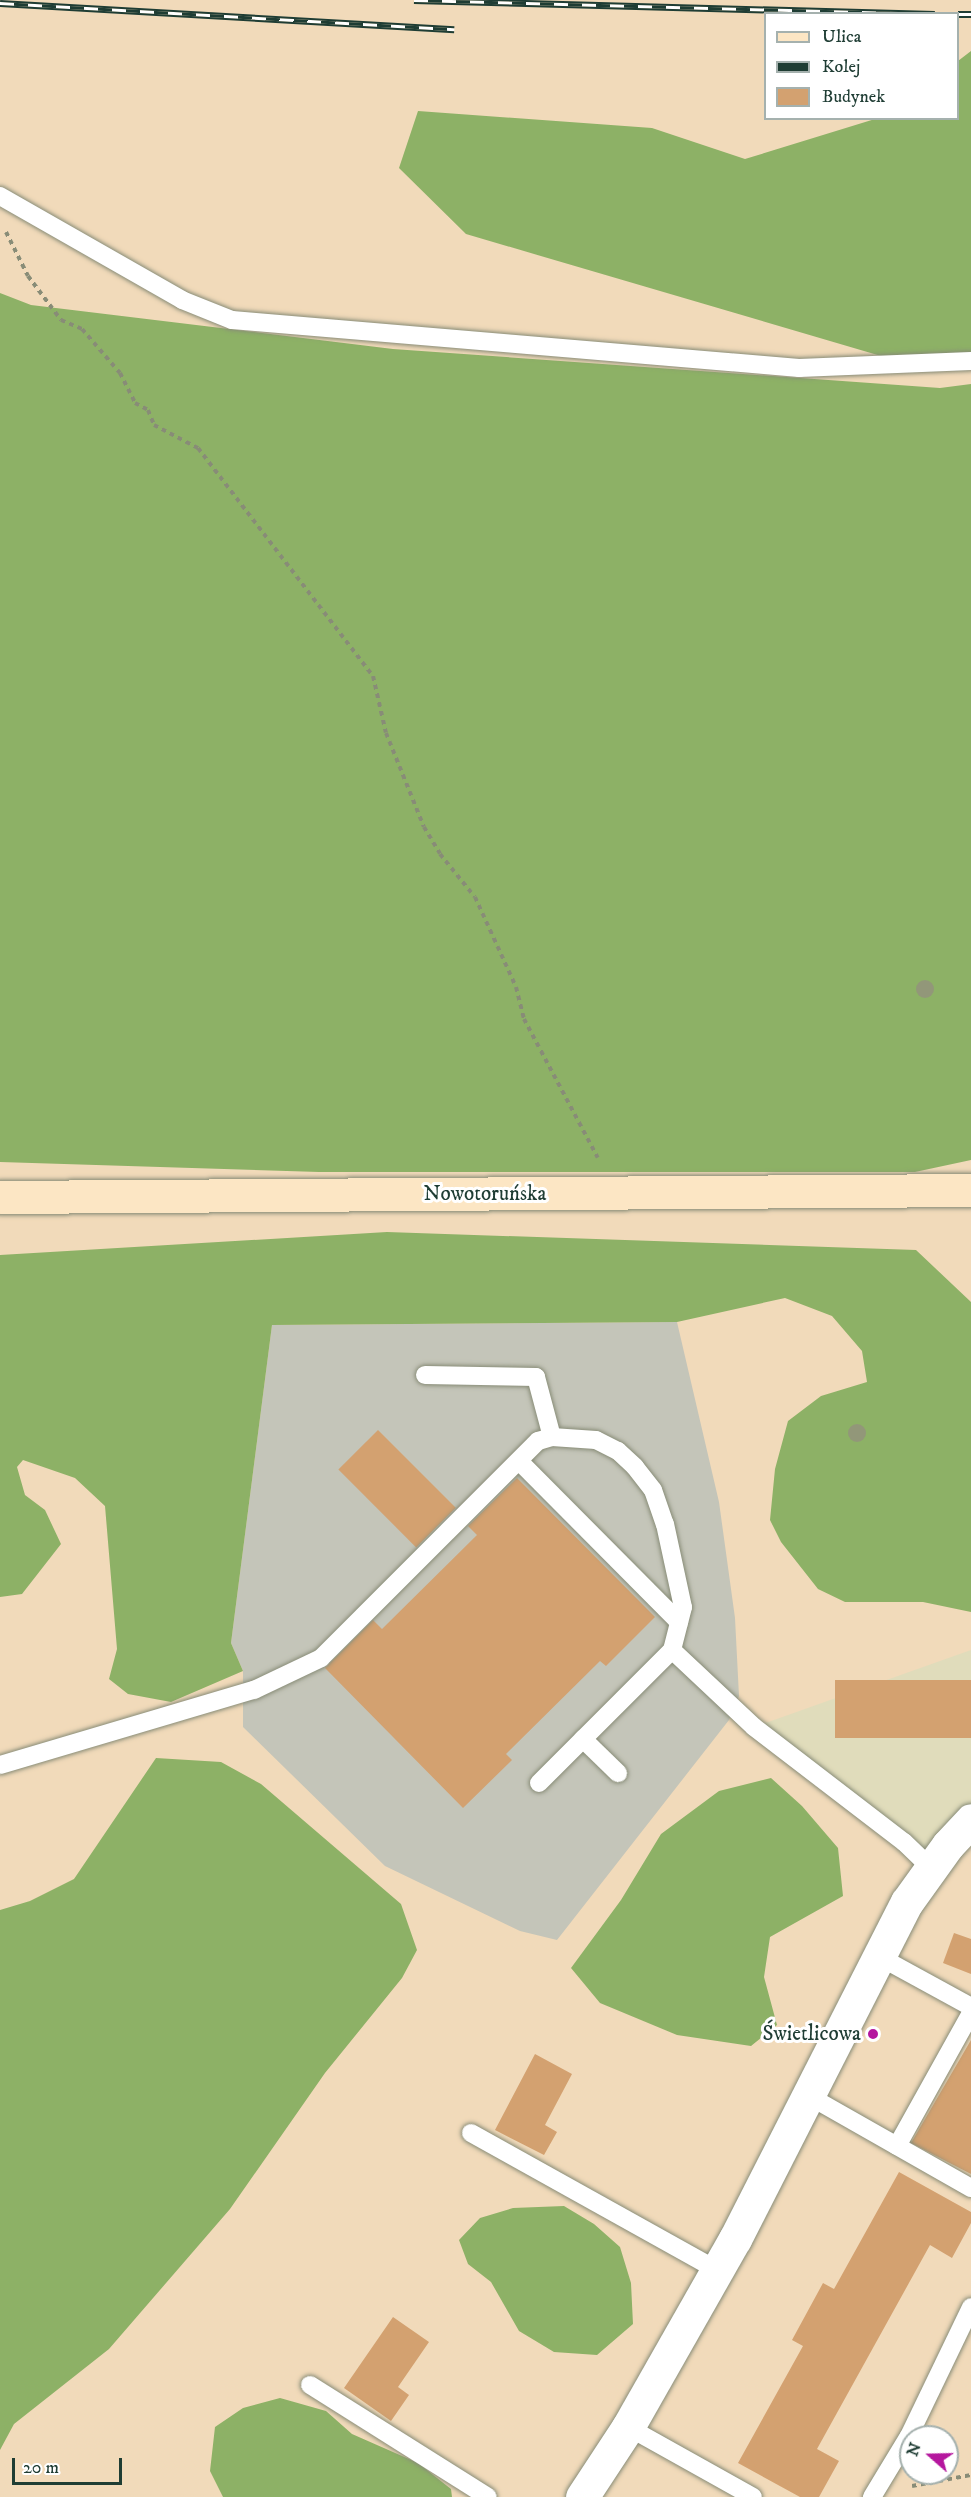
<!DOCTYPE html>
<html>
<head>
<meta charset="utf-8">
<style>
  body { margin:0 }
  #map { position:relative; width:971px; height:2497px; overflow:hidden; background:#f1daba; font-family:"IM FELL DW Pica",serif }
  div>[style] { position:absolute }
  .built>* { inset:0; background:#e0dcbb }
  .industrial>* { inset:0; background:#c4c5b9 }
  .forest>* { inset:0; background:#8db166 }
  .building>* { inset:0; background:#d3a170; transform-origin:0 0 }
  .path>* { height:4px; margin-top:-2px; transform-origin:0; background:repeating-linear-gradient(90deg,#888c77 0 4.5px,transparent 0 9px) }
  .roads { filter:drop-shadow(0 0 2px #888c77) drop-shadow(0 0 2px #888c77) }
  .service>* { height:18px; margin:-9px; padding:0 9px; transform-origin:9px; border-radius:9px; background:#fff }
  .minor>* { height:33px; margin:-16.5px; padding:0 16.5px; transform-origin:16.5px; border-radius:16.5px; background:#fff }
  .secondary>* { height:33px; margin:-16.5px; padding:0 16.5px; transform-origin:16.5px; border-radius:16.5px; background:#fce6c4 }
  .rail>* { height:7px; margin-top:-3.5px; transform-origin:0; background:repeating-linear-gradient(90deg,#fff 0 14px,#1f3d34 0 28px); box-sizing:border-box; border-block:2px solid #1f3d34 }
  .trees>* { width:18px; height:18px; margin:-9px; border-radius:50%; background:#929779 }
  .dots>* { width:16px; height:16px; translate:-50% -50%; box-sizing:border-box; border:3px solid #fff; border-radius:50% }
  span { translate:-50% -50%; white-space:nowrap; text-align:center; line-height:1.15; -webkit-text-stroke:6px #fff; paint-order:stroke }
  .street-label { font-size:21px; color:#1f3d34 }
  .poi-label { font-size:21px; color:#1f3d34 }
  .right { translate:-100% -50%; text-align:right }
  .legend { position:absolute; left:764px; top:12px; width:195px; height:108px; box-sizing:border-box; background:#fff; border:2px solid #a5b1ae; margin:0; padding:8px 10px; list-style:none; font-size:18px; color:#1f3d34 }
  .legend li { display:flex; align-items:center; gap:12px; height:30px }
  .legend b { width:30px; border:2px solid #a5b1ae }
  .north { position:absolute; left:899px; top:2425px; width:60px; height:60px; box-sizing:border-box; background:#fff; border:2px solid #a5b1ae; border-radius:50%; rotate:290deg; font-size:16px; font-weight:700; line-height:24px; text-align:center; color:#1f3d34 }
  .north::after { content:''; display:block; margin:auto; width:21px; height:27px; background:#b5179e; clip-path:polygon(50% 0,100% 100%,50% 72%,0 100%) }
  .scale { position:absolute; left:12px; top:2458px; width:110px; height:27px; box-sizing:border-box; border:3px solid #1f3d34; border-top:0; padding-left:8px; font-size:18px; line-height:21px; white-space:nowrap; color:#1f3d34; -webkit-text-stroke:4px #fff; paint-order:stroke }
</style>
</head>
<body>
<div id="map">
  <div class="built">
    <div style="clip-path:polygon(971px 1650px,971px 1820px,930px 1867px,754px 1727px)"></div>
  </div>
  <div class="industrial">
    <div style="clip-path:polygon(677px 1322px,719px 1502px,735px 1618px,739px 1696px,729px 1720px,557px 1940px,520px 1931px,385px 1866px,243px 1727px,243px 1671px,231px 1643px,272px 1325px)"></div>
  </div>
  <div class="forest">
    <div style="clip-path:polygon(971px 51px,971px 361px,915px 366px,466px 234px,399px 168px,418px 111px,652px 128px,745px 159px,875px 119px,958px 118px,958px 61px)"></div>
    <div style="clip-path:polygon(0 293px,31px 305px,393px 349px,940px 388px,971px 384px,971px 1160px,915px 1172px,319px 1172px,0 1162px)"></div>
    <div style="clip-path:polygon(387px 1232px,916px 1250px,971px 1302px,971px 1612px,923px 1602px,845px 1602px,818px 1589px,781px 1542px,770px 1520px,775px 1469px,788px 1421px,821px 1396px,867px 1382px,862px 1351px,832px 1316px,785px 1298px,677px 1322px,272px 1325px,231px 1643px,243px 1671px,171px 1702px,128px 1694px,109px 1679px,117px 1649px,105px 1506px,75px 1478px,23px 1460px,17px 1467px,25px 1495px,45px 1510px,61px 1544px,22px 1594px,0 1597px,0 1255px)"></div>
    <div style="clip-path:polygon(156px 1758px,221px 1762px,261px 1784px,401px 1904px,417px 1950px,402px 1978px,325px 2073px,230px 2209px,109px 2349px,14px 2424px,0 2450px,0 1910px,30px 1901px,74px 1879px)"></div>
    <div style="clip-path:polygon(771px 1778px,802px 1806px,838px 1848px,843px 1896px,770px 1937px,764px 1977px,777px 2025px,751px 2046px,677px 2035px,600px 2003px,571px 1968px,621px 1900px,661px 1834px,719px 1791px)"></div>
    <div style="clip-path:polygon(564px 2206px,594px 2224px,620px 2247px,631px 2283px,633px 2324px,597px 2355px,554px 2352px,519px 2331px,491px 2282px,468px 2264px,459px 2240px,480px 2218px,513px 2208px)"></div>
    <div style="clip-path:polygon(280px 2398px,326px 2411px,352px 2434px,418px 2463px,451px 2489px,452px 2497px,223px 2497px,210px 2471px,215px 2427px,243px 2408px)"></div>
  </div>
  <div class="building">
    <div style="left:378px;top:1430px;width:110px;height:56px;rotate:45deg"></div>
    <div style="clip-path:polygon(517px 1478px,655px 1617px,606px 1666px,600px 1661px,506px 1754px,512px 1760px,463px 1808px,325px 1668px,373px 1620px,382px 1629px,477px 1535px,468px 1526px)"></div>
    <div style="left:971px;top:1680px;width:58px;height:136px;rotate:90deg"></div>
    <div style="clip-path:polygon(954px 1933px,971px 1939px,971px 1974px,943px 1963px)"></div>
    <div style="clip-path:polygon(971px 2040px,971px 2174px,911px 2143px)"></div>
    <div style="clip-path:polygon(535px 2054px,572px 2074px,545px 2125px,557px 2132px,544px 2155px,495px 2130px)"></div>
    <div style="clip-path:polygon(899px 2172px,971px 2212px,971px 2223px,952px 2258px,930px 2245px,817px 2449px,839px 2461px,819px 2497px,800px 2497px,738px 2463px,803px 2346px,792px 2340px,823px 2283px,834px 2289px)"></div>
    <div style="clip-path:polygon(393px 2317px,429px 2342px,398px 2387px,409px 2395px,391px 2421px,344px 2388px)"></div>
  </div>
  <div class="path">
    <div style="left:6px;top:232px;width:49px;rotate:63.4deg"></div>
    <div style="left:28px;top:276px;width:55px;rotate:53.1deg"></div>
    <div style="left:61px;top:320px;width:23px;rotate:23deg"></div>
    <div style="left:82px;top:329px;width:58px;rotate:49.2deg"></div>
    <div style="left:120px;top:373px;width:34px;rotate:63deg"></div>
    <div style="left:135px;top:403px;width:15px;rotate:28deg"></div>
    <div style="left:148px;top:410px;width:16px;rotate:68deg"></div>
    <div style="left:154px;top:425px;width:50px;rotate:27.6deg"></div>
    <div style="left:198px;top:448px;width:287px;rotate:52.5deg"></div>
    <div style="left:373px;top:676px;width:58px;rotate:77.2deg"></div>
    <div style="left:386px;top:733px;width:101px;rotate:68deg"></div>
    <div style="left:424px;top:827px;width:31px;rotate:59deg"></div>
    <div style="left:440px;top:854px;width:55px;rotate:50.9deg"></div>
    <div style="left:475px;top:897px;width:99px;rotate:65.5deg"></div>
    <div style="left:516px;top:987px;width:33px;rotate:76deg"></div>
    <div style="left:524px;top:1019px;width:157px;rotate:62deg"></div>
    <div style="left:912px;top:2486px;width:60px;rotate:-10.6deg"></div>
  </div>
  <div class="roads">
    <div class="service">
      <div style="left:0;top:196px;width:210px;rotate:29.7deg"></div>
      <div style="left:182px;top:300px;width:54px;rotate:21.8deg"></div>
      <div style="left:232px;top:320px;width:569px;rotate:4.84deg"></div>
      <div style="left:799px;top:368px;width:172px;rotate:-2.3deg"></div>
      <div style="left:425px;top:1375px;width:111px;rotate:1deg"></div>
      <div style="left:536px;top:1377px;width:62px;rotate:75.1deg"></div>
      <div style="left:519px;top:1461px;width:227px;rotate:45.2deg"></div>
      <div style="left:583px;top:1739px;width:49px;rotate:44.2deg"></div>
      <div style="left:0;top:1765px;width:265px;rotate:-16.5deg"></div>
      <div style="left:254px;top:1690px;width:74px;rotate:-25.5deg"></div>
      <div style="left:321px;top:1658px;width:307px;rotate:-45deg"></div>
      <div style="left:538px;top:1441px;width:15px;rotate:-16deg"></div>
      <div style="left:552px;top:1437px;width:44px;rotate:3.9deg"></div>
      <div style="left:596px;top:1440px;width:25px;rotate:27deg"></div>
      <div style="left:618px;top:1451px;width:23px;rotate:43deg"></div>
      <div style="left:635px;top:1467px;width:29px;rotate:52deg"></div>
      <div style="left:653px;top:1490px;width:36px;rotate:71deg"></div>
      <div style="left:665px;top:1524px;width:85px;rotate:77.8deg"></div>
      <div style="left:683px;top:1607px;width:44px;rotate:104.3deg"></div>
      <div style="left:672px;top:1650px;width:112px;rotate:43.2deg"></div>
      <div style="left:754px;top:1727px;width:189px;rotate:37.5deg"></div>
      <div style="left:904px;top:1842px;width:36px;rotate:44deg"></div>
      <div style="left:539px;top:1783px;width:188px;rotate:-45deg"></div>
      <div style="left:878px;top:1956px;width:106px;rotate:28.7deg"></div>
      <div style="left:809px;top:2096px;width:186px;rotate:29.6deg"></div>
      <div style="left:471px;top:2133px;width:282px;rotate:29.1deg"></div>
      <div style="left:897px;top:2146px;width:152px;rotate:-60.9deg"></div>
      <div style="left:310px;top:2385px;width:210px;rotate:32.2deg"></div>
      <div style="left:628px;top:2427px;width:143px;rotate:29.2deg"></div>
      <div style="left:872px;top:2497px;width:71px;rotate:-58.8deg"></div>
      <div style="left:909px;top:2436px;width:143px;rotate:-64.3deg"></div>
    </div>
    <div class="minor">
      <div style="left:582px;top:2497px;width:84px;rotate:-56.7deg"></div>
      <div style="left:628px;top:2427px;width:216px;rotate:-60.4deg"></div>
      <div style="left:735px;top:2239px;width:378px;rotate:-63deg"></div>
      <div style="left:907px;top:1902px;width:70px;rotate:-54.3deg"></div>
      <div style="left:948px;top:1845px;width:34px;rotate:-47deg"></div>
    </div>
    <div class="secondary">
      <div style="left:0;top:1197px;width:971px;rotate:-0.41deg"></div>
    </div>
  </div>
  <div class="rail">
    <div style="left:414px;top:0;width:521px;rotate:1.54deg"></div>
    <div style="left:0;top:3px;width:455px;rotate:3.3deg"></div>
    <div style="left:958px;top:14px;width:13px"></div>
  </div>
  <div class="trees">
    <div style="left:925px;top:989px"></div>
    <div style="left:857px;top:1433px"></div>
  </div>
  <div class="dots">
    <div style="left:873px;top:2034px;background:#b5179e"></div>
  </div>
  <div class="street-label">
    <span style="left:485px;top:1194px">Nowotoruńska</span>
  </div>
  <div class="poi-label">
    <span class="right" style="left:861px;top:2034px">Świetlicowa</span>
  </div>
  <ul class="legend">
  <li><b style="height:8px;background:#fce6c4"></b>Ulica</li>
  <li><b style="height:8px;background:#1f3d34"></b>Kolej</li>
  <li><b style="height:16px;background:#d3a170"></b>Budynek</li>
  </ul>
  <div class="north">N</div>
  <div class="scale">20 m</div>
</div>
</body>
</html>
